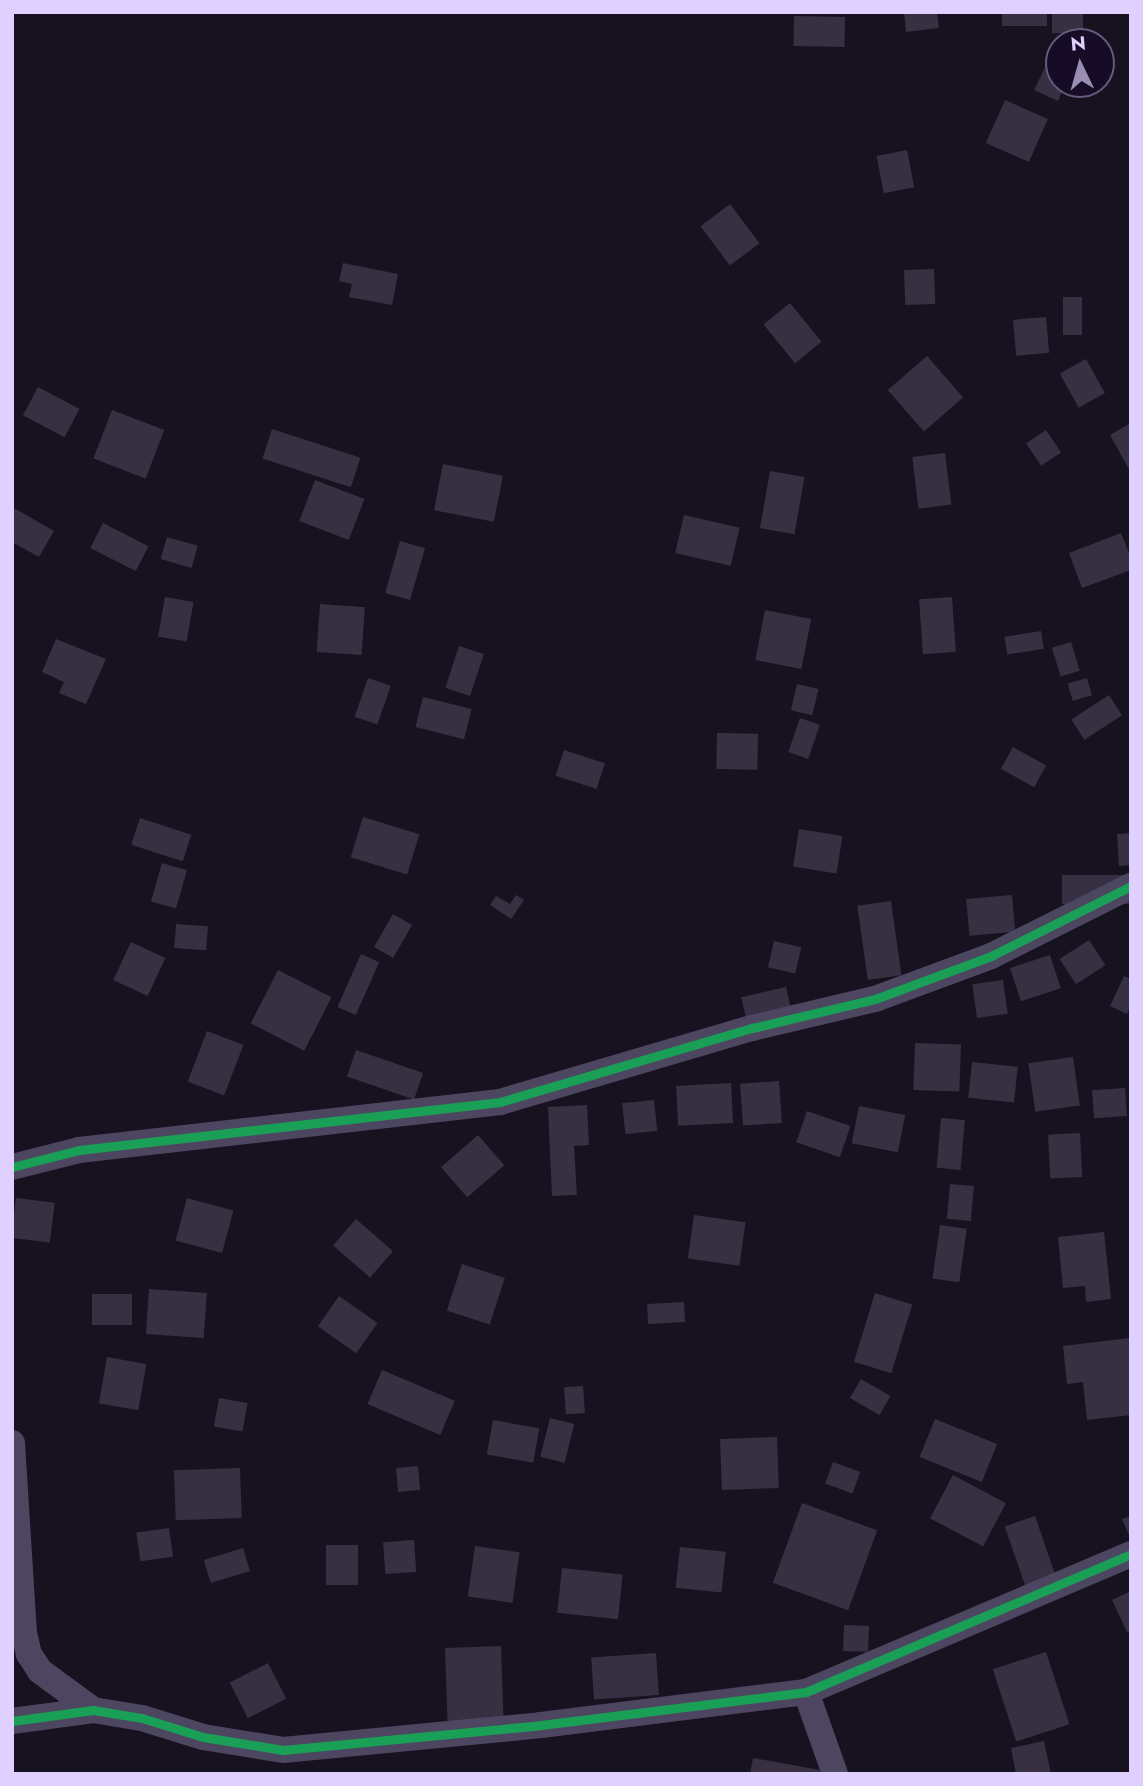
<!DOCTYPE html>
<html>
<head>
<meta charset="utf-8">
<style>
  body { margin:0 }
  #map { position:relative; width:1143px; height:1786px; overflow:hidden; background:#17121f; font-family:Jost,sans-serif }
  div>[style] { position:absolute }
  .building>* { inset:0; background:#373042; transform-origin:0 0 }
  .minor>* { height:26px; margin:-13px; padding:0 13px; transform-origin:13px; border-radius:13px; background:#4d4660 }
  .cycleway>* { height:9px; margin:-4.5px; padding:0 4.5px; transform-origin:4.5px; border-radius:4.5px; background:#1a9f57 }
  span { translate:-50% -50%; white-space:nowrap; text-align:center; line-height:1.15; -webkit-text-stroke:5px #160c25; paint-order:stroke }
  .frame { position:absolute; inset:0; border:14px solid #dfd0ff; pointer-events:none }
  .north { position:absolute; left:1045px; top:28px; width:70px; height:70px; box-sizing:border-box; background:#160c25; border:2px solid #665a7c; border-radius:50%; rotate:355deg; font-size:19px; font-weight:700; line-height:28px; text-align:center; color:#dfd0ff }
  .north::after { content:''; display:block; margin:auto; width:24px; height:32px; background:#998eb1; clip-path:polygon(50% 0,100% 100%,50% 72%,0 100%) }
</style>
</head>
<body>
<div id="map">
  <div class="building">
    <div style="clip-path:polygon(904px 12px,937px 12px,939px 28px,906px 32px)"></div>
    <div style="left:1002px;top:12px;width:45px;height:14px"></div>
    <div style="left:1052px;top:12px;width:31px;height:21px"></div>
    <div style="left:794px;top:16px;width:51px;height:30px;rotate:1deg"></div>
    <div style="clip-path:polygon(1051px 55px,1059px 59px,1059px 84px,1065px 84px,1058px 101px,1034px 90px)"></div>
    <div style="left:1005px;top:100px;width:47px;height:47px;rotate:24deg"></div>
    <div style="left:907px;top:150px;width:38px;height:31px;rotate:79deg"></div>
    <div style="left:730px;top:204px;width:49px;height:37px;rotate:53deg"></div>
    <div style="clip-path:polygon(343px 263px,398px 274px,392px 305px,349px 297px,352px 284px,339px 281px)"></div>
    <div style="left:934px;top:269px;width:35px;height:30px;rotate:88deg"></div>
    <div style="left:1082px;top:297px;width:38px;height:19px;rotate:90deg"></div>
    <div style="left:790px;top:303px;width:50px;height:34px;rotate:51deg"></div>
    <div style="left:1046px;top:317px;width:36px;height:33px;rotate:85deg"></div>
    <div style="left:927px;top:356px;width:55px;height:52px;rotate:49deg"></div>
    <div style="left:1086px;top:359px;width:39px;height:30px;rotate:61deg"></div>
    <div style="left:38px;top:387px;width:47px;height:32px;rotate:28deg"></div>
    <div style="left:112px;top:410px;width:56px;height:52px;rotate:21deg"></div>
    <div style="clip-path:polygon(1131px 423px,1131px 473px,1110px 435px)"></div>
    <div style="left:272px;top:429px;width:93px;height:31px;rotate:18deg"></div>
    <div style="left:1046px;top:430px;width:27px;height:24px;rotate:56deg"></div>
    <div style="left:945px;top:453px;width:52px;height:33px;rotate:83deg"></div>
    <div style="left:443px;top:464px;width:61px;height:47px;rotate:11deg"></div>
    <div style="left:770px;top:471px;width:35px;height:58px;rotate:10deg"></div>
    <div style="left:315px;top:480px;width:53px;height:44px;rotate:21deg"></div>
    <div style="clip-path:polygon(12px 507px,54px 531px,39px 557px,12px 542px)"></div>
    <div style="left:684px;top:515px;width:57px;height:39px;rotate:13deg"></div>
    <div style="left:103px;top:523px;width:51px;height:28px;rotate:27deg"></div>
    <div style="clip-path:polygon(1121px 533px,1131px 558px,1131px 570px,1082px 588px,1069px 553px)"></div>
    <div style="left:167px;top:537px;width:32px;height:23px;rotate:16deg"></div>
    <div style="left:400px;top:541px;width:26px;height:54px;rotate:16deg"></div>
    <div style="left:165px;top:597px;width:29px;height:40px;rotate:10deg"></div>
    <div style="left:952px;top:597px;width:55px;height:33px;rotate:86deg"></div>
    <div style="left:320px;top:604px;width:45px;height:48px;rotate:4deg"></div>
    <div style="left:765px;top:610px;width:47px;height:51px;rotate:11deg"></div>
    <div style="left:1041px;top:631px;width:18px;height:37px;rotate:81deg"></div>
    <div style="clip-path:polygon(56px 639px,106px 659px,86px 704px,59px 693px,64px 682px,42px 672px)"></div>
    <div style="left:1071px;top:642px;width:30px;height:20px;rotate:73deg"></div>
    <div style="left:459px;top:646px;width:26px;height:44px;rotate:18deg"></div>
    <div style="left:368px;top:678px;width:24px;height:41px;rotate:19deg"></div>
    <div style="left:1087px;top:678px;width:18px;height:20px;rotate:74deg"></div>
    <div style="left:797px;top:684px;width:22px;height:27px;rotate:13deg"></div>
    <div style="left:1109px;top:695px;width:24px;height:45px;rotate:57deg"></div>
    <div style="left:423px;top:697px;width:50px;height:31px;rotate:14deg"></div>
    <div style="left:800px;top:718px;width:21px;height:36px;rotate:19deg"></div>
    <div style="left:717px;top:733px;width:41px;height:36px;rotate:1deg"></div>
    <div style="left:1013px;top:747px;width:38px;height:25px;rotate:29deg"></div>
    <div style="left:564px;top:750px;width:43px;height:27px;rotate:18deg"></div>
    <div style="left:363px;top:817px;width:59px;height:42px;rotate:17deg"></div>
    <div style="left:140px;top:818px;width:54px;height:28px;rotate:18deg"></div>
    <div style="left:799px;top:829px;width:44px;height:38px;rotate:9deg"></div>
    <div style="clip-path:polygon(1131px 833px,1131px 865px,1119px 866px,1117px 834px)"></div>
    <div style="left:162px;top:863px;width:26px;height:40px;rotate:16deg"></div>
    <div style="left:1131px;top:875px;width:29px;height:69px;rotate:90deg"></div>
    <div style="clip-path:polygon(516px 895px,524px 900px,511px 919px,490px 905px,496px 896px,510px 904px)"></div>
    <div style="left:1012px;top:895px;width:37px;height:46px;rotate:85deg"></div>
    <div style="left:891px;top:901px;width:75px;height:34px;rotate:82deg"></div>
    <div style="left:393px;top:914px;width:22px;height:38px;rotate:30deg"></div>
    <div style="left:176px;top:924px;width:32px;height:24px;rotate:4deg"></div>
    <div style="left:1089px;top:940px;width:30px;height:35px;rotate:57deg"></div>
    <div style="left:774px;top:941px;width:28px;height:27px;rotate:13deg"></div>
    <div style="left:131px;top:942px;width:38px;height:42px;rotate:25deg"></div>
    <div style="left:361px;top:954px;width:20px;height:58px;rotate:24deg"></div>
    <div style="left:1050px;top:955px;width:35px;height:42px;rotate:72deg"></div>
    <div style="left:278px;top:970px;width:60px;height:60px;rotate:27deg"></div>
    <div style="clip-path:polygon(1124px 976px,1131px 979px,1131px 1005px,1127px 1014px,1110px 1006px)"></div>
    <div style="left:1003px;top:980px;width:34px;height:31px;rotate:82deg"></div>
    <div style="left:786px;top:987px;width:39px;height:46px;rotate:77deg"></div>
    <div style="left:207px;top:1031px;width:39px;height:54px;rotate:21deg"></div>
    <div style="left:915px;top:1043px;width:46px;height:47px;rotate:2deg"></div>
    <div style="left:356px;top:1050px;width:71px;height:28px;rotate:19deg"></div>
    <div style="left:1073px;top:1057px;width:49px;height:45px;rotate:82deg"></div>
    <div style="left:972px;top:1062px;width:46px;height:36px;rotate:6deg"></div>
    <div style="left:779px;top:1081px;width:42px;height:39px;rotate:86deg"></div>
    <div style="left:731px;top:1083px;width:40px;height:55px;rotate:87deg"></div>
    <div style="left:1125px;top:1088px;width:28px;height:33px;rotate:86deg"></div>
    <div style="left:654px;top:1100px;width:31px;height:32px;rotate:84deg"></div>
    <div style="clip-path:polygon(587px 1105px,589px 1145px,574px 1146px,577px 1195px,552px 1196px,548px 1107px)"></div>
    <div style="left:859px;top:1106px;width:47px;height:38px;rotate:11deg"></div>
    <div style="left:807px;top:1111px;width:46px;height:33px;rotate:19deg"></div>
    <div style="left:941px;top:1118px;width:24px;height:50px;rotate:5deg"></div>
    <div style="left:1080px;top:1133px;width:44px;height:32px;rotate:87deg"></div>
    <div style="left:478px;top:1135px;width:40px;height:49px;rotate:49deg"></div>
    <div style="left:950px;top:1184px;width:24px;height:35px;rotate:5deg"></div>
    <div style="left:16px;top:1198px;width:39px;height:40px;rotate:7deg"></div>
    <div style="left:187px;top:1198px;width:48px;height:44px;rotate:15deg"></div>
    <div style="left:694px;top:1215px;width:52px;height:44px;rotate:8deg"></div>
    <div style="left:356px;top:1219px;width:49px;height:35px;rotate:41deg"></div>
    <div style="left:940px;top:1225px;width:27px;height:54px;rotate:8deg"></div>
    <div style="clip-path:polygon(1104px 1232px,1111px 1299px,1086px 1302px,1085px 1286px,1063px 1288px,1058px 1237px)"></div>
    <div style="left:462px;top:1264px;width:45px;height:49px;rotate:18deg"></div>
    <div style="left:149px;top:1289px;width:58px;height:45px;rotate:4deg"></div>
    <div style="left:875px;top:1293px;width:39px;height:72px;rotate:17deg"></div>
    <div style="left:92px;top:1294px;width:40px;height:31px"></div>
    <div style="left:339px;top:1296px;width:47px;height:37px;rotate:35deg"></div>
    <div style="left:684px;top:1302px;width:20px;height:37px;rotate:87deg"></div>
    <div style="clip-path:polygon(1130px 1338px,1131px 1415px,1087px 1420px,1083px 1382px,1067px 1384px,1063px 1346px)"></div>
    <div style="left:107px;top:1357px;width:40px;height:47px;rotate:10deg"></div>
    <div style="left:382px;top:1370px;width:79px;height:37px;rotate:23deg"></div>
    <div style="left:861px;top:1379px;width:34px;height:22px;rotate:30deg"></div>
    <div style="left:583px;top:1386px;width:27px;height:19px;rotate:86deg"></div>
    <div style="left:219px;top:1398px;width:29px;height:29px;rotate:10deg"></div>
    <div style="left:550px;top:1418px;width:25px;height:40px;rotate:14deg"></div>
    <div style="left:935px;top:1419px;width:67px;height:41px;rotate:22deg"></div>
    <div style="left:493px;top:1420px;width:47px;height:35px;rotate:10deg"></div>
    <div style="left:777px;top:1437px;width:51px;height:57px;rotate:88deg"></div>
    <div style="left:833px;top:1462px;width:29px;height:23px;rotate:20deg"></div>
    <div style="left:418px;top:1466px;width:24px;height:22px;rotate:85deg"></div>
    <div style="left:240px;top:1468px;width:50px;height:66px;rotate:88deg"></div>
    <div style="left:953px;top:1475px;width:60px;height:49px;rotate:28deg"></div>
    <div style="left:802px;top:1503px;width:80px;height:85px;rotate:20deg"></div>
    <div style="left:1035px;top:1516px;width:65px;height:32px;rotate:71deg"></div>
    <div style="clip-path:polygon(1131px 1516px,1131px 1540px,1122px 1519px)"></div>
    <div style="left:169px;top:1528px;width:29px;height:33px;rotate:82deg"></div>
    <div style="left:414px;top:1540px;width:32px;height:31px;rotate:86deg"></div>
    <div style="left:326px;top:1545px;width:32px;height:40px"></div>
    <div style="left:475px;top:1546px;width:45px;height:51px;rotate:8deg"></div>
    <div style="left:680px;top:1547px;width:46px;height:41px;rotate:6deg"></div>
    <div style="left:243px;top:1548px;width:24px;height:41px;rotate:73deg"></div>
    <div style="left:562px;top:1568px;width:61px;height:45px;rotate:6deg"></div>
    <div style="clip-path:polygon(1131px 1591px,1131px 1631px,1127px 1632px,1112px 1600px)"></div>
    <div style="left:844px;top:1625px;width:25px;height:26px;rotate:2deg"></div>
    <div style="left:501px;top:1646px;width:74px;height:56px;rotate:88deg"></div>
    <div style="left:1046px;top:1652px;width:76px;height:56px;rotate:72deg"></div>
    <div style="left:656px;top:1653px;width:42px;height:65px;rotate:86deg"></div>
    <div style="left:268px;top:1663px;width:40px;height:43px;rotate:63deg"></div>
    <div style="clip-path:polygon(1044px 1741px,1051px 1774px,1016px 1774px,1011px 1748px)"></div>
    <div style="clip-path:polygon(753px 1758px,820px 1770px,819px 1774px,750px 1774px)"></div>
  </div>
  <div class="minor">
    <div style="left:12px;top:1167px;width:69px;rotate:-14.2deg"></div>
    <div style="left:79px;top:1150px;width:424px;rotate:-6.5deg"></div>
    <div style="left:500px;top:1102px;width:263px;rotate:-16.4deg"></div>
    <div style="left:752px;top:1028px;width:126px;rotate:-13.3deg"></div>
    <div style="left:875px;top:999px;width:124px;rotate:-20.3deg"></div>
    <div style="left:991px;top:956px;width:157px;rotate:-26.6deg"></div>
    <div style="left:12px;top:1443px;width:190px;rotate:86.4deg"></div>
    <div style="left:24px;top:1633px;width:22px;rotate:77deg"></div>
    <div style="left:29px;top:1654px;width:20px;rotate:57deg"></div>
    <div style="left:40px;top:1671px;width:66px;rotate:36.3deg"></div>
    <div style="left:806px;top:1692px;width:87px;rotate:70.5deg"></div>
    <div style="left:12px;top:1721px;width:82px;rotate:-7.7deg"></div>
    <div style="left:93px;top:1710px;width:50px;rotate:9.3deg"></div>
    <div style="left:142px;top:1718px;width:64px;rotate:17.3deg"></div>
    <div style="left:203px;top:1737px;width:81px;rotate:9.2deg"></div>
    <div style="left:283px;top:1750px;width:259px;rotate:-5.5deg"></div>
    <div style="left:541px;top:1725px;width:267px;rotate:-7.1deg"></div>
    <div style="left:806px;top:1692px;width:353px;rotate:-23deg"></div>
  </div>
  <div class="cycleway">
    <div style="left:12px;top:1167px;width:69px;rotate:-14.2deg"></div>
    <div style="left:79px;top:1150px;width:424px;rotate:-6.5deg"></div>
    <div style="left:500px;top:1102px;width:263px;rotate:-16.4deg"></div>
    <div style="left:752px;top:1028px;width:126px;rotate:-13.3deg"></div>
    <div style="left:875px;top:999px;width:124px;rotate:-20.3deg"></div>
    <div style="left:991px;top:956px;width:157px;rotate:-26.6deg"></div>
    <div style="left:12px;top:1721px;width:82px;rotate:-7.7deg"></div>
    <div style="left:93px;top:1710px;width:50px;rotate:9.3deg"></div>
    <div style="left:142px;top:1718px;width:64px;rotate:17.3deg"></div>
    <div style="left:203px;top:1737px;width:81px;rotate:9.2deg"></div>
    <div style="left:283px;top:1750px;width:259px;rotate:-5.5deg"></div>
    <div style="left:541px;top:1725px;width:267px;rotate:-7.1deg"></div>
    <div style="left:806px;top:1692px;width:353px;rotate:-23deg"></div>
  </div>
  <div class="frame"></div>
  <div class="north">N</div>
</div>
</body>
</html>
